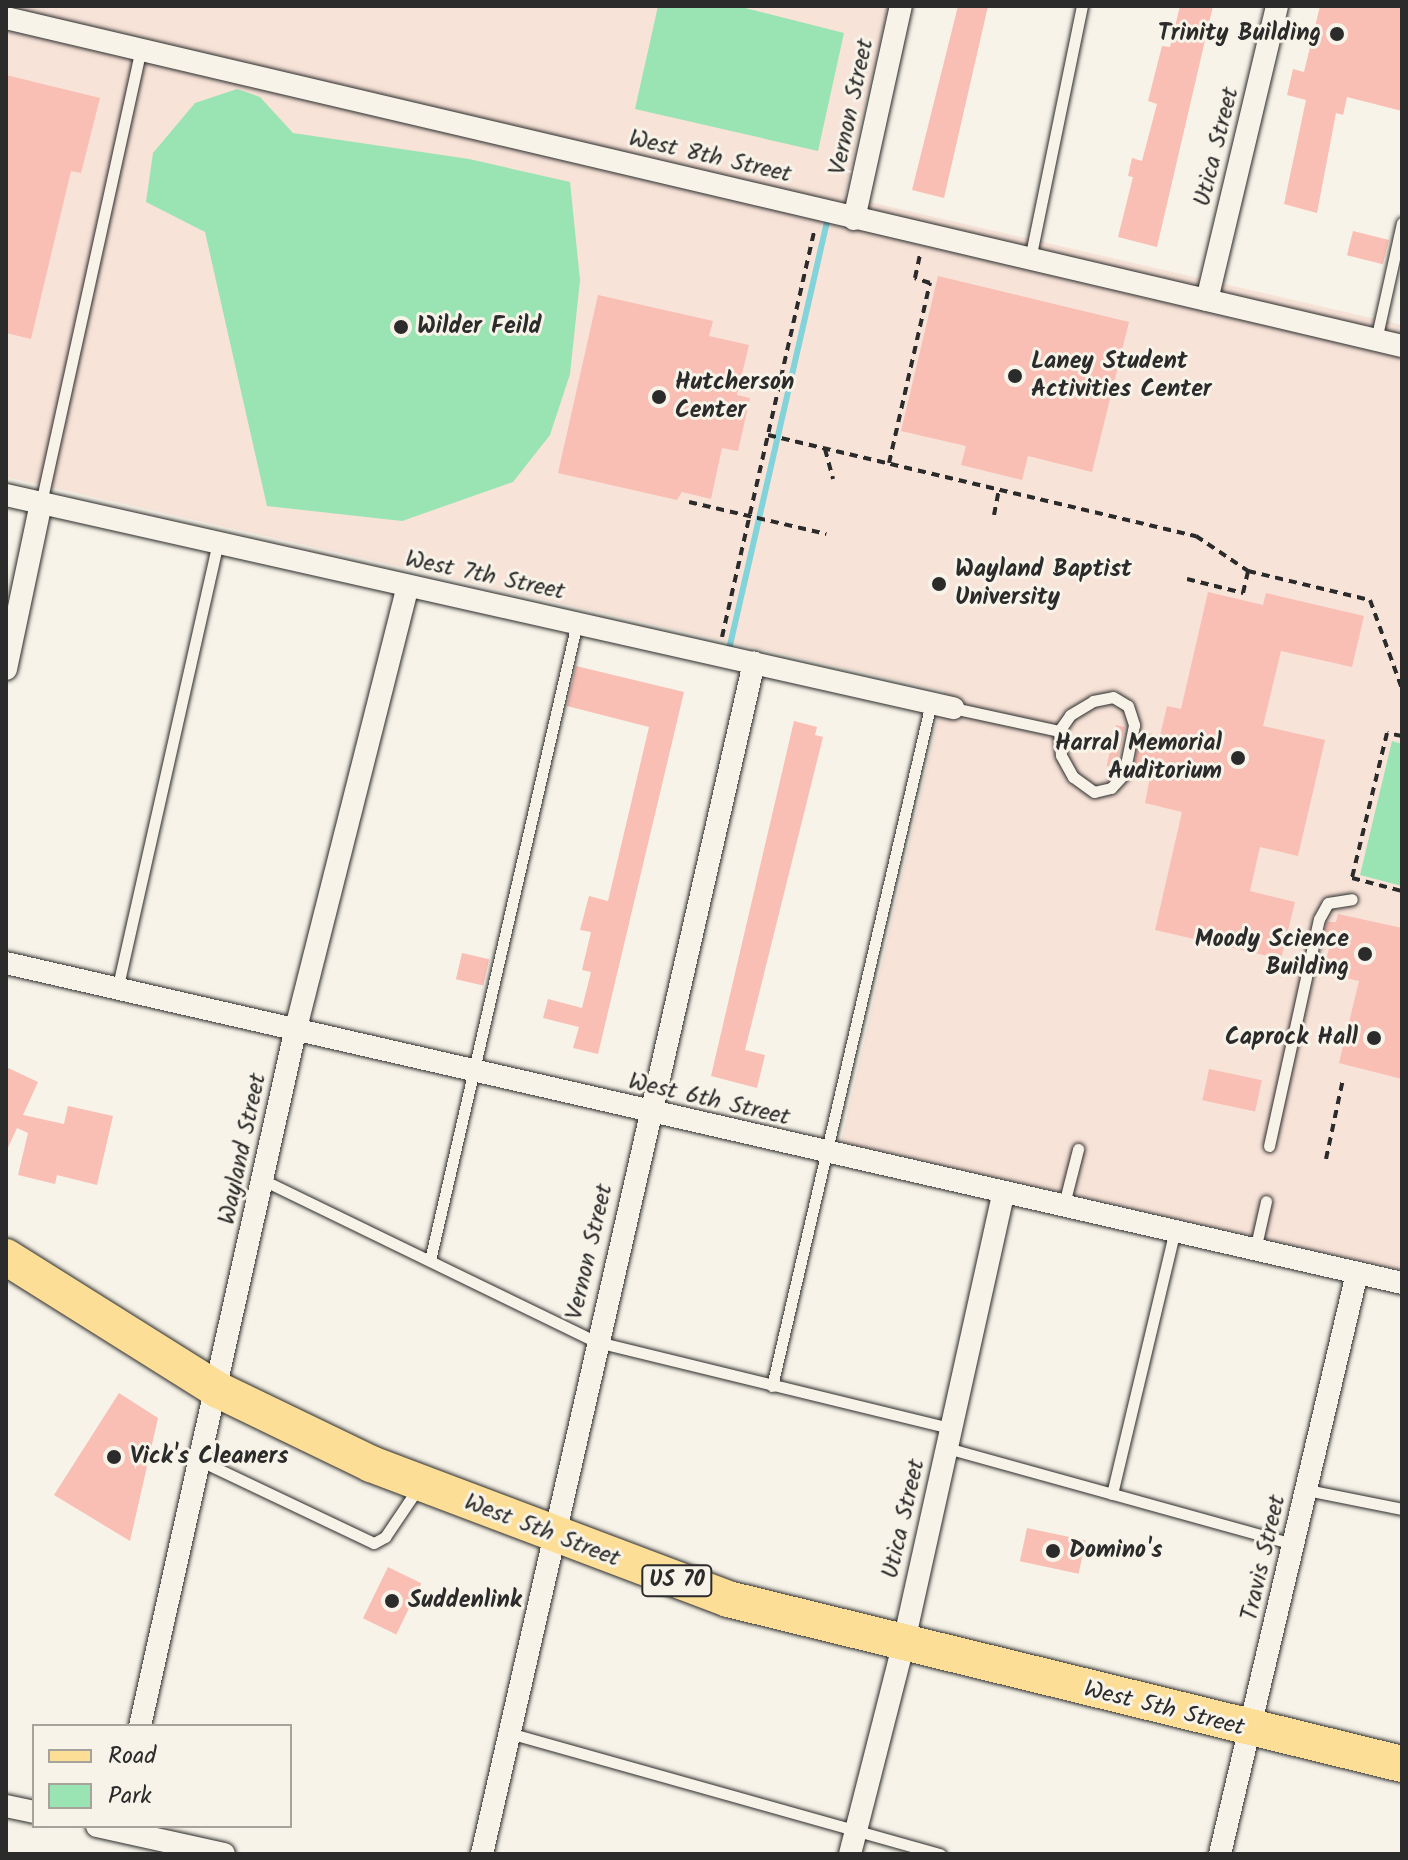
<!DOCTYPE html>
<html>
<head>
<meta charset="utf-8">
<style>
  body { margin:0 }
  #map { position:relative; width:1408px; height:1860px; overflow:hidden; background:#f7f3e8; font-family:Kalam,sans-serif }
  div>[style] { position:absolute }
  .built>* { inset:0; background:#f8e3d8 }
  .green>* { inset:0; background:#9ae3b2 }
  .stream>* { height:6px; margin:-3px; padding:0 3px; transform-origin:3px; border-radius:3px; background:#83d4da }
  .building>* { inset:0; background:#f9beb4; transform-origin:0 0 }
  .path>* { height:4px; margin-top:-2px; transform-origin:0; background:repeating-linear-gradient(90deg,#2b2b2b 0 8px,transparent 0 14px) }
  .roads { filter:drop-shadow(0 0 2px #2b2b2b) drop-shadow(0 0 2px #2b2b2b) }
  .service>* { height:11px; margin:-5.5px; padding:0 5.5px; transform-origin:5.5px; border-radius:5.5px; background:#f7f3e8 }
  .minor>* { height:22px; margin:-11px; padding:0 11px; transform-origin:11px; border-radius:11px; background:#f7f3e8 }
  .primary>* { height:36px; margin:-18px; padding:0 18px; transform-origin:18px; border-radius:18px; background:#fdde96 }
  .dots>* { width:22px; height:22px; translate:-50% -50%; box-sizing:border-box; border:4px solid #f7f3e8; border-radius:50% }
  span { translate:-50% -50%; white-space:nowrap; text-align:center; line-height:1.15; -webkit-text-stroke:6px #f7f3e8; paint-order:stroke }
  .shield-label span { padding:2px 6px; background:#f7f3e8; border:2px solid; border-radius:6px; -webkit-text-stroke-width:0 }
  .shield-label { font-size:22px; color:#2b2b2b; font-weight:700 }
  .poi-label { font-size:24px; color:#2b2b2b; font-weight:700 }
  .right { translate:-100% -50%; text-align:right }
  .left { translate:0 -50%; text-align:left }
  .street-label { font-size:24px; color:#2b2b2b }
  .frame { position:absolute; inset:0; border:8px solid #2b2b2b; pointer-events:none }
  .legend { position:absolute; left:32px; top:1724px; width:260px; height:104px; box-sizing:border-box; background:#f7f3e8; border:2px solid #a5a39c; margin:0; padding:10px 14px; list-style:none; font-size:24px; color:#2b2b2b }
  .legend li { display:flex; align-items:center; gap:16px; height:40px }
  .legend b { width:40px; border:2px solid #a5a39c }
</style>
</head>
<body>
<div id="map">
  <div class="built">
    <div style="clip-path:polygon(6px 6px,888px 6px,844px 196px,1402px 325px,1402px 1270px,841px 1142px,944px 691px,6px 477px)"></div>
  </div>
  <div class="green">
    <div style="clip-path:polygon(658px 6px,737px 6px,844px 33px,818px 151px,635px 109px)"></div>
    <div style="clip-path:polygon(237px 89px,260px 97px,293px 133px,469px 159px,570px 182px,580px 280px,570px 374px,550px 435px,513px 482px,402px 521px,267px 506px,205px 232px,146px 202px,153px 153px,195px 103px)"></div>
    <div style="clip-path:polygon(1392px 741px,1402px 744px,1402px 886px,1360px 875px)"></div>
  </div>
  <div class="stream">
    <div style="left:728px;top:654px;width:449px;rotate:-77.1deg"></div>
  </div>
  <div class="building">
    <div style="clip-path:polygon(958px 6px,988px 6px,944px 198px,912px 190px)"></div>
    <div style="clip-path:polygon(1180px 6px,1213px 6px,1157px 247px,1118px 237px,1133px 177px,1128px 176px,1132px 158px,1142px 161px,1157px 104px,1148px 101px,1162px 46px,1170px 47px)"></div>
    <div style="clip-path:polygon(1320px 6px,1402px 6px,1402px 111px,1347px 97px,1343px 115px,1336px 113px,1317px 213px,1284px 204px,1306px 100px,1287px 95px,1293px 69px,1304px 72px)"></div>
    <div style="clip-path:polygon(6px 75px,100px 98px,81px 173px,71px 171px,31px 339px,6px 333px)"></div>
    <div style="left:1353px;top:231px;width:37px;height:25px;rotate:14deg"></div>
    <div style="clip-path:polygon(938px 276px,1129px 322px,1092px 472px,1028px 456px,1022px 480px,961px 465px,966px 446px,901px 431px)"></div>
    <div style="clip-path:polygon(598px 295px,713px 321px,709px 336px,749px 345px,737px 395px,750px 398px,738px 451px,722px 448px,711px 499px,682px 492px,677px 500px,558px 473px)"></div>
    <div style="clip-path:polygon(1208px 592px,1263px 605px,1266px 593px,1364px 616px,1352px 667px,1281px 651px,1263px 726px,1325px 740px,1298px 856px,1260px 847px,1250px 891px,1295px 902px,1281px 959px,1155px 930px,1182px 812px,1145px 803px,1150px 777px,1133px 772px,1141px 731px,1160px 736px,1167px 706px,1181px 709px)"></div>
    <div style="clip-path:polygon(576px 666px,684px 692px,598px 1054px,573px 1048px,579px 1027px,543px 1018px,548px 999px,582px 1008px,591px 972px,582px 970px,591px 932px,580px 930px,589px 896px,608px 901px,649px 727px,567px 706px)"></div>
    <div style="clip-path:polygon(794px 721px,817px 727px,815px 735px,823px 737px,745px 1050px,765px 1055px,757px 1088px,711px 1076px)"></div>
    <div style="left:1116px;top:725px;width:9px;height:42px;rotate:13deg"></div>
    <div style="clip-path:polygon(1338px 914px,1402px 928px,1402px 1079px,1339px 1063px,1359px 981px,1323px 973px,1332px 936px,1325px 931px,1327px 922px,1336px 922px)"></div>
    <div style="left:462px;top:953px;width:28px;height:27px;rotate:13deg"></div>
    <div style="clip-path:polygon(6px 1067px,38px 1082px,23px 1115px,64px 1124px,68px 1106px,113px 1116px,97px 1185px,57px 1175px,55px 1184px,18px 1175px,28px 1133px,17px 1128px,6px 1152px)"></div>
    <div style="left:1209px;top:1069px;width:54px;height:32px;rotate:12deg"></div>
    <div style="clip-path:polygon(119px 1393px,158px 1418px,130px 1541px,54px 1495px)"></div>
    <div style="left:1027px;top:1528px;width:60px;height:34px;rotate:12deg"></div>
    <div style="left:388px;top:1567px;width:37px;height:57px;rotate:26deg"></div>
  </div>
  <div class="path">
    <div style="left:768px;top:435px;width:440px;rotate:13.3deg"></div>
    <div style="left:1196px;top:536px;width:63px;rotate:33.9deg"></div>
    <div style="left:1248px;top:571px;width:125px;rotate:13.4deg"></div>
    <div style="left:1370px;top:600px;width:95px;rotate:70.2deg"></div>
    <div style="left:825px;top:449px;width:31px;rotate:75deg"></div>
    <div style="left:889px;top:463px;width:185px;rotate:-77.2deg"></div>
    <div style="left:930px;top:283px;width:16px;rotate:-162deg"></div>
    <div style="left:915px;top:278px;width:25px;rotate:-78deg"></div>
    <div style="left:689px;top:502px;width:141px;rotate:13.1deg"></div>
    <div style="left:994px;top:515px;width:26px;rotate:-79deg"></div>
    <div style="left:1187px;top:579px;width:58px;rotate:14deg"></div>
    <div style="left:1243px;top:593px;width:23px;rotate:-77deg"></div>
    <div style="left:722px;top:637px;width:419px;rotate:-77.2deg"></div>
    <div style="left:1402px;top:736px;width:15px;rotate:-169deg"></div>
    <div style="left:1387px;top:733px;width:149px;rotate:103.6deg"></div>
    <div style="left:1352px;top:878px;width:52px;rotate:14.6deg"></div>
    <div style="left:1326px;top:1159px;width:82px;rotate:-78deg"></div>
  </div>
  <div class="roads">
    <div class="service">
      <div style="left:1030px;top:259px;width:258px;rotate:-78.4deg"></div>
      <div style="left:1376px;top:340px;width:120px;rotate:-77.5deg"></div>
      <div style="left:41px;top:503px;width:465px;rotate:-77.6deg"></div>
      <div style="left:1113px;top:697px;width:17px;rotate:31deg"></div>
      <div style="left:1128px;top:706px;width:20px;rotate:72deg"></div>
      <div style="left:1134px;top:725px;width:50px;rotate:101.5deg"></div>
      <div style="left:1124px;top:774px;width:19px;rotate:133deg"></div>
      <div style="left:1111px;top:788px;width:17px;rotate:167deg"></div>
      <div style="left:1094px;top:792px;width:26px;rotate:-144deg"></div>
      <div style="left:1073px;top:777px;width:25px;rotate:-119deg"></div>
      <div style="left:1061px;top:755px;width:24px;rotate:-95deg"></div>
      <div style="left:1059px;top:731px;width:19px;rotate:-55deg"></div>
      <div style="left:1070px;top:715px;width:27px;rotate:-31deg"></div>
      <div style="left:1093px;top:701px;width:20px;rotate:-11deg"></div>
      <div style="left:953px;top:708px;width:108px;rotate:12.2deg"></div>
      <div style="left:117px;top:990px;width:459px;rotate:-77.3deg"></div>
      <div style="left:1269px;top:1146px;width:232px;rotate:-77.6deg"></div>
      <div style="left:1319px;top:919px;width:18px;rotate:-61deg"></div>
      <div style="left:1328px;top:903px;width:24px;rotate:-9deg"></div>
      <div style="left:263px;top:1180px;width:371px;rotate:25.9deg"></div>
      <div style="left:597px;top:1342px;width:364px;rotate:13.7deg"></div>
      <div style="left:1063px;top:1208px;width:61px;rotate:-75.7deg"></div>
      <div style="left:1255px;top:1250px;width:50px;rotate:-77.3deg"></div>
      <div style="left:430px;top:1260px;width:654px;rotate:-77.01deg"></div>
      <div style="left:772px;top:1386px;width:701px;rotate:-76.9deg"></div>
      <div style="left:947px;top:1448px;width:360px;rotate:15.5deg"></div>
      <div style="left:201px;top:1461px;width:191px;rotate:25.4deg"></div>
      <div style="left:374px;top:1543px;width:13px;rotate:-29deg"></div>
      <div style="left:385px;top:1537px;width:59px;rotate:-56deg"></div>
      <div style="left:1307px;top:1490px;width:97px;rotate:11.3deg"></div>
      <div style="left:1112px;top:1494px;width:268px;rotate:-76.6deg"></div>
      <div style="left:509px;top:1733px;width:448px;rotate:15.7deg"></div>
    </div>
    <div class="minor">
      <div style="left:6px;top:18px;width:1434px;rotate:13.22deg"></div>
      <div style="left:854px;top:219px;width:218px;rotate:-77.6deg"></div>
      <div style="left:1207px;top:300px;width:302px;rotate:-76.6deg"></div>
      <div style="left:6px;top:495px;width:971px;rotate:12.68deg"></div>
      <div style="left:6px;top:669px;width:170px;rotate:-78.1deg"></div>
      <div style="left:6px;top:963px;width:1432px;rotate:12.91deg"></div>
      <div style="left:140px;top:1726px;width:711px;rotate:-77.41deg"></div>
      <div style="left:295px;top:1032px;width:460px;rotate:-75.8deg"></div>
      <div style="left:6px;top:1806px;width:29px;rotate:12deg"></div>
      <div style="left:97px;top:1826px;width:130px;rotate:12.4deg"></div>
      <div style="left:482px;top:1854px;width:1222px;rotate:-77.14deg"></div>
      <div style="left:850px;top:1854px;width:215px;rotate:-75.7deg"></div>
      <div style="left:903px;top:1646px;width:463px;rotate:-77.5deg"></div>
      <div style="left:1220px;top:1854px;width:597px;rotate:-76.73deg"></div>
    </div>
    <div class="primary">
      <div style="left:6px;top:1257px;width:250px;rotate:32.1deg"></div>
      <div style="left:218px;top:1390px;width:170px;rotate:25.8deg"></div>
      <div style="left:371px;top:1464px;width:382px;rotate:20.7deg"></div>
      <div style="left:728px;top:1599px;width:694px;rotate:13.76deg"></div>
    </div>
  </div>
  <div class="dots">
    <div style="left:1337px;top:34px;background:#2b2b2b"></div>
    <div style="left:401px;top:327px;background:#2b2b2b"></div>
    <div style="left:1015px;top:376px;background:#2b2b2b"></div>
    <div style="left:659px;top:397px;background:#2b2b2b"></div>
    <div style="left:939px;top:584px;background:#2b2b2b"></div>
    <div style="left:1238px;top:758px;background:#2b2b2b"></div>
    <div style="left:1365px;top:954px;background:#2b2b2b"></div>
    <div style="left:1374px;top:1038px;background:#2b2b2b"></div>
    <div style="left:114px;top:1457px;background:#2b2b2b"></div>
    <div style="left:1053px;top:1551px;background:#2b2b2b"></div>
    <div style="left:392px;top:1601px;background:#2b2b2b"></div>
  </div>
  <div class="shield-label">
    <span style="left:677px;top:1581px">US 70</span>
  </div>
  <div class="poi-label">
    <span class="right" style="left:1321px;top:34px">Trinity Building</span>
    <span class="left" style="left:417px;top:327px">Wilder Feild</span>
    <span class="left" style="left:1031px;top:376px">Laney Student<br>Activities Center</span>
    <span class="left" style="left:675px;top:397px">Hutcherson<br>Center</span>
    <span class="left" style="left:955px;top:584px">Wayland Baptist<br>University</span>
    <span class="right" style="left:1222px;top:758px">Harral Memorial<br>Auditorium</span>
    <span class="right" style="left:1349px;top:954px">Moody Science<br>Building</span>
    <span class="right" style="left:1358px;top:1038px">Caprock Hall</span>
    <span class="left" style="left:130px;top:1457px">Vick's Cleaners</span>
    <span class="left" style="left:1069px;top:1551px">Domino's</span>
    <span class="left" style="left:408px;top:1601px">Suddenlink</span>
  </div>
  <div class="street-label">
    <span style="left:852px;top:107px;rotate:-78deg">Vernon Street</span>
    <span style="left:1217px;top:147px;rotate:-76deg">Utica Street</span>
    <span style="left:710px;top:157px;rotate:13deg">West 8th Street</span>
    <span style="left:485px;top:576px;rotate:12deg">West 7th Street</span>
    <span style="left:709px;top:1100px;rotate:13deg">West 6th Street</span>
    <span style="left:243px;top:1149px;rotate:-78deg">Wayland Street</span>
    <span style="left:590px;top:1252px;rotate:-77deg">Vernon Street</span>
    <span style="left:904px;top:1519px;rotate:-77deg">Utica Street</span>
    <span style="left:542px;top:1531px;rotate:21deg">West 5th Street</span>
    <span style="left:1264px;top:1558px;rotate:-77deg">Travis Street</span>
    <span style="left:1164px;top:1709px;rotate:14deg">West 5th Street</span>
  </div>
  <div class="frame"></div>
  <ul class="legend">
  <li><b style="height:10px;background:#fdde96"></b>Road</li>
  <li><b style="height:22px;background:#9ae3b2"></b>Park</li>
  </ul>
</div>
</body>
</html>
